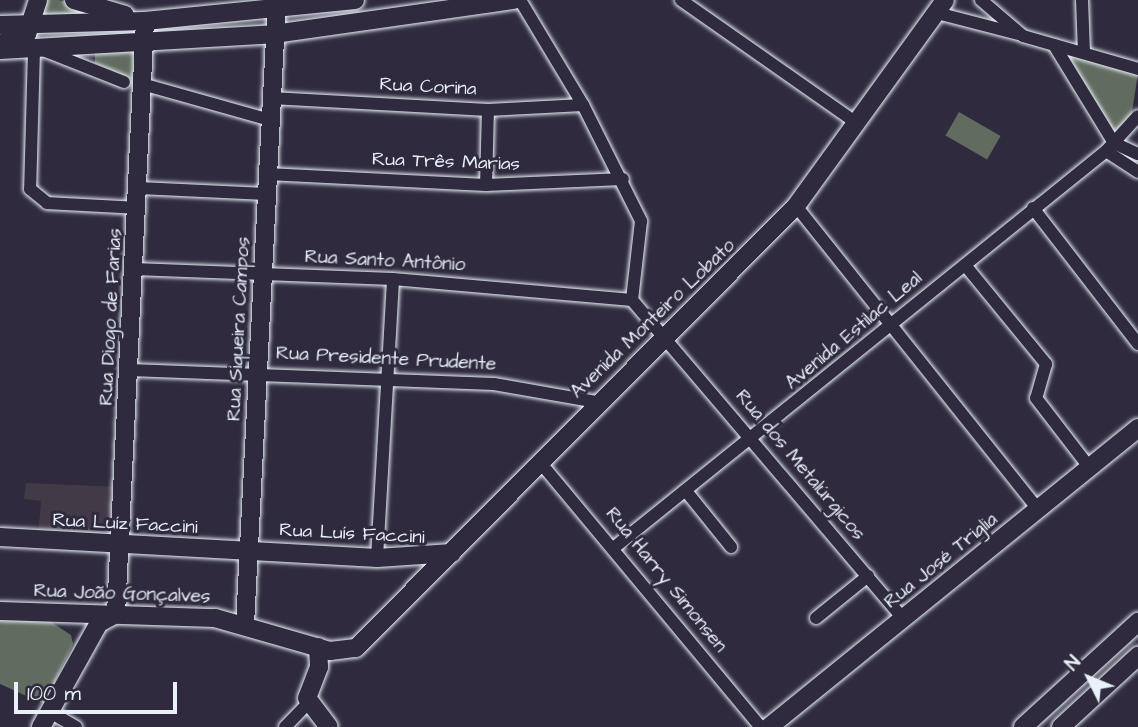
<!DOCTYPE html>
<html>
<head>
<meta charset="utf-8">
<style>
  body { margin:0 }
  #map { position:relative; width:1138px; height:727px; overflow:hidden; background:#2f2a3d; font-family:"Architects Daughter",sans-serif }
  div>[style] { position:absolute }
  .built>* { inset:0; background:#423a47 }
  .green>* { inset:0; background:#616b5f; transform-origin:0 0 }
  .roads { filter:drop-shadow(0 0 2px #e8f1f8) drop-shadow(0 0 2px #e8f1f8) }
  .street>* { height:12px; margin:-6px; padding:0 6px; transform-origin:6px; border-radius:6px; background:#2f2a3d }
  .secondary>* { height:18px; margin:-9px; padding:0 9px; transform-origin:9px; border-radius:9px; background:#2f2a3d }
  span { translate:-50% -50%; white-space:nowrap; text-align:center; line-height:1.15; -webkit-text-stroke:6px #2f2a3d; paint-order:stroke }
  .street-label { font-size:19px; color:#e8f1f8 }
  .north { position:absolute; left:1054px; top:643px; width:70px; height:70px; -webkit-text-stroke:5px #2f2a3d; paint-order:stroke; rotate:313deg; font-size:19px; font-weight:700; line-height:28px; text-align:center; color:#e8f1f8 }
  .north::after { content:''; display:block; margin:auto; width:24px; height:32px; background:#e8f1f8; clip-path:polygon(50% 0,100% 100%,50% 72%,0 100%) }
  .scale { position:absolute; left:14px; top:682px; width:163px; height:32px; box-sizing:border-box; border:4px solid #e8f1f8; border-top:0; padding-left:9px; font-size:21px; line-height:24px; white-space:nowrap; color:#e8f1f8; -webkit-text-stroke:5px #2f2a3d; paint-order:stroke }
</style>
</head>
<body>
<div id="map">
  <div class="built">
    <div style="clip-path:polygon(26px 483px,121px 487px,118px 545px,38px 537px,41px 501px,24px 499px)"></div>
  </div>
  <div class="green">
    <div style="clip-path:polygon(45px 0,59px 0,98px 14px,44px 15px)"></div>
    <div style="clip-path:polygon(133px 49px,134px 80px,95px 63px,95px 50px)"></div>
    <div style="clip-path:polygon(1063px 52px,1138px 73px,1131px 119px,1111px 138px)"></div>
    <div style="left:959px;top:112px;width:48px;height:27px;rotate:30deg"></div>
    <div style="clip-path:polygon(0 617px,48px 620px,71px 635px,73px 644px,44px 704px,0 684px)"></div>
  </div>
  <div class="roads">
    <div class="street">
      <div style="left:520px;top:0;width:122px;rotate:59deg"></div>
      <div style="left:583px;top:105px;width:130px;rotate:63.4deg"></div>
      <div style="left:641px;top:221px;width:80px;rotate:96.5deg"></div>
      <div style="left:681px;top:0;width:216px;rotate:35deg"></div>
      <div style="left:981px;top:0;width:55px;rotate:40.6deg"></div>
      <div style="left:1023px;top:36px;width:120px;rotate:16deg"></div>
      <div style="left:1082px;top:0;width:53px;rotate:87.8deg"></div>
      <div style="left:937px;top:13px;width:84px;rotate:14.5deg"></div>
      <div style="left:1054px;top:45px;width:115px;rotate:58.5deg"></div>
      <div style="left:34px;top:50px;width:139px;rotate:91.6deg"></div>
      <div style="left:30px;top:189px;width:22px;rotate:39deg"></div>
      <div style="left:47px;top:203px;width:91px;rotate:3.1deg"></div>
      <div style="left:43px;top:50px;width:87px;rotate:21.6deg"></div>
      <div style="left:142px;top:84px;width:133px;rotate:15.7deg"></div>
      <div style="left:271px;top:98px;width:217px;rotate:3.2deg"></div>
      <div style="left:488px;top:110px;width:95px;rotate:-3deg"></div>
      <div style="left:1114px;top:143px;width:26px;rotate:25deg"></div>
      <div style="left:1106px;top:151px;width:38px;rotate:33deg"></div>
      <div style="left:267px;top:174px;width:219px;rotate:2.9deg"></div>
      <div style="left:486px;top:185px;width:137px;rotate:-2.5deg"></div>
      <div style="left:486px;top:185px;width:75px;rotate:-88.5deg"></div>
      <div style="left:139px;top:188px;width:127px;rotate:2.7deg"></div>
      <div style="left:796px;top:206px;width:389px;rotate:51.4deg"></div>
      <div style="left:1033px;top:208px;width:172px;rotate:52.3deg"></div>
      <div style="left:965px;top:265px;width:128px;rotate:50.7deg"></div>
      <div style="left:1046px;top:364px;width:35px;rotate:106deg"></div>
      <div style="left:1036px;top:398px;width:88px;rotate:52.4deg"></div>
      <div style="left:134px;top:269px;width:259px;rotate:2.2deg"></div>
      <div style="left:393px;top:279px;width:240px;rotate:5deg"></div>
      <div style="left:632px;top:300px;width:418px;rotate:49.6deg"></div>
      <div style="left:130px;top:370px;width:364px;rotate:2.2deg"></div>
      <div style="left:494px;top:384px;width:105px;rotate:9.9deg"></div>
      <div style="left:539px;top:461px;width:346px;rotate:50.2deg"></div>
      <div style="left:686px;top:491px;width:72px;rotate:51.2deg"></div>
      <div style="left:616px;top:546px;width:629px;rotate:-38.87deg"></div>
      <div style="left:1106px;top:151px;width:47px;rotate:-47.6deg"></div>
      <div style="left:377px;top:558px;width:279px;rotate:-86.7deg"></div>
      <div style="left:816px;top:618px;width:67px;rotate:-38.9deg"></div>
      <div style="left:50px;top:712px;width:30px;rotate:30deg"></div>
      <div style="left:285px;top:727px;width:35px;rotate:-46deg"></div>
    </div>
    <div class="secondary">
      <div style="left:74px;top:0;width:53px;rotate:16.4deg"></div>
      <div style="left:0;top:25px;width:145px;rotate:-1.6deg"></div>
      <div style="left:145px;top:21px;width:211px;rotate:-5.7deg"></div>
      <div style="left:3px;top:43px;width:26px;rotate:-21deg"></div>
      <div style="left:27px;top:34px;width:36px;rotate:-72deg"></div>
      <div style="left:0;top:50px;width:274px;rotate:-3.3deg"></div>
      <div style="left:274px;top:34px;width:242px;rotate:-8.1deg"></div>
      <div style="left:0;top:537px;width:378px;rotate:3.2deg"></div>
      <div style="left:377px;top:558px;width:75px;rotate:-3.8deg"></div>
      <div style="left:0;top:611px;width:215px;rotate:1.9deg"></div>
      <div style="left:215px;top:618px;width:120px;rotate:16deg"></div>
      <div style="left:330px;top:651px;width:26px;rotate:-7deg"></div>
      <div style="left:356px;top:648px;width:624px;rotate:-45.13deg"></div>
      <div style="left:796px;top:206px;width:254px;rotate:-54.1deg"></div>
      <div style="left:116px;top:614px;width:594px;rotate:-87.2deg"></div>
      <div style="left:245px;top:625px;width:626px;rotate:-87.07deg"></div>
      <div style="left:318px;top:647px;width:20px;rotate:87deg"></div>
      <div style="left:319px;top:667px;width:33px;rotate:111deg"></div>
      <div style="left:307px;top:698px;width:36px;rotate:53deg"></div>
      <div style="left:41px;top:727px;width:119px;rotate:-60.9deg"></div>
      <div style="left:99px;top:623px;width:19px;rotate:-28deg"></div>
      <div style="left:769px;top:727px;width:475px;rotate:-39deg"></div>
      <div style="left:1023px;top:727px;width:156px;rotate:-42.4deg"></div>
      <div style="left:1061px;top:727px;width:105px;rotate:-42.7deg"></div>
    </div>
  </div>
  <div class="street-label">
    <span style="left:428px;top:87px;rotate:3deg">Rua Corina</span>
    <span style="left:446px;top:162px;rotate:2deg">Rua Três Marias</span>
    <span style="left:385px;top:261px;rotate:3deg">Rua Santo Antônio</span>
    <span style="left:111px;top:317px;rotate:-87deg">Rua Diogo de Farias</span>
    <span style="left:653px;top:319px;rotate:-44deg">Avenida Monteiro Lobato</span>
    <span style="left:239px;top:329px;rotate:-87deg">Rua Siqueira Campos</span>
    <span style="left:854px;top:331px;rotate:-40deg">Avenida Estilac Leal</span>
    <span style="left:386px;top:359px;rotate:3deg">Rua Presidente Prudente</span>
    <span style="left:800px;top:465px;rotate:50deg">Rua dos Metalúrgicos</span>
    <span style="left:125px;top:524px;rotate:3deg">Rua Luíz Faccini</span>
    <span style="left:352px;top:534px;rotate:3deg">Rua Luís Faccini</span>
    <span style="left:941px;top:561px;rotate:-39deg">Rua José Triglia</span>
    <span style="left:666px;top:580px;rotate:51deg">Rua Harry Simonsen</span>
    <span style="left:122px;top:594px;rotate:2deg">Rua João Gonçalves</span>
  </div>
  <div class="north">N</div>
  <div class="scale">100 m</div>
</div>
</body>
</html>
